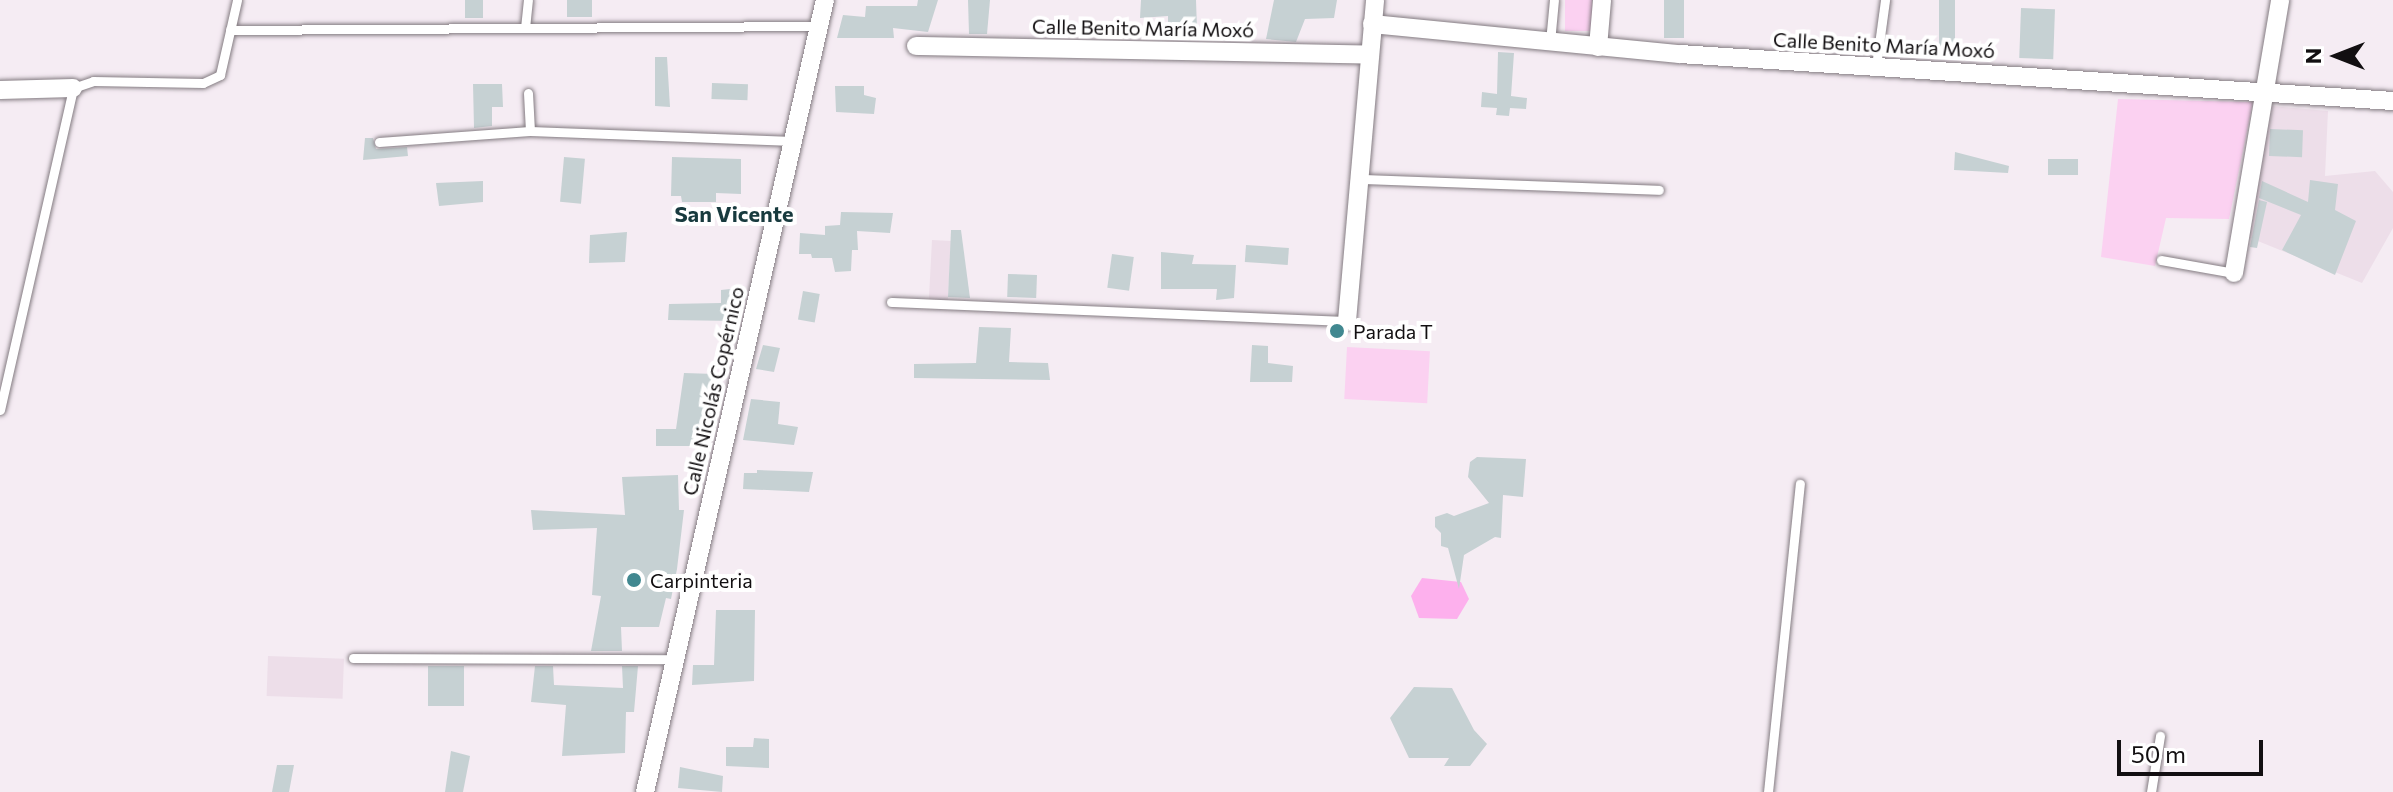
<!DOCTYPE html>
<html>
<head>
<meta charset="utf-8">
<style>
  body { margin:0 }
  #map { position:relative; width:2393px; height:792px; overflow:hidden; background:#f5ecf3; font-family:Commissioner,sans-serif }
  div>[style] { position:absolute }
  .built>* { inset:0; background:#eddee9; transform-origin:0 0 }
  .green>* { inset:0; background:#fbd1f1; transform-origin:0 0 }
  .water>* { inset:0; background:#fdb0ed }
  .building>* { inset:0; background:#c6d1d3; transform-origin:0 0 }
  .roads { filter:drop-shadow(0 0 2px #837b81) drop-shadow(0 0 2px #837b81) }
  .lane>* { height:9px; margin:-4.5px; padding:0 4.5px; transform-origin:4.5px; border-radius:4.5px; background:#fff }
  .street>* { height:18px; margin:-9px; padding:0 9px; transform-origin:9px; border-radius:9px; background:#fff }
  .dots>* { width:22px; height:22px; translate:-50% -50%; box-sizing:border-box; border:4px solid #fff; border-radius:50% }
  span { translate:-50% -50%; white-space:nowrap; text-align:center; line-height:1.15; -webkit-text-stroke:8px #fff; paint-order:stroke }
  .street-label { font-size:20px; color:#120f11 }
  .poi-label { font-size:20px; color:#120f11 }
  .left { translate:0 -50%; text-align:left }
  .neighbourhood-label { font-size:22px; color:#183a3e; font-weight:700 }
  .north { position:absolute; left:2297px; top:16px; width:80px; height:80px; -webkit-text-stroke:6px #fff; paint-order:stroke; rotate:270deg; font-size:22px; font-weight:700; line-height:32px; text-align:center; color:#120f11 }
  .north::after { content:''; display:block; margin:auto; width:28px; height:36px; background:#120f11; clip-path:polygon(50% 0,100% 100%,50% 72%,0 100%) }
  .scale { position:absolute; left:2117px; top:740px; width:146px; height:36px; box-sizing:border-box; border:4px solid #120f11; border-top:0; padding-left:10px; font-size:24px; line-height:28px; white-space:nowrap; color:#120f11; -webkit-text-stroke:6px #fff; paint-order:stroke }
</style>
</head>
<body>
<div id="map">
  <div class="built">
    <div style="clip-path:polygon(2272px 106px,2328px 111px,2325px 176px,2375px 171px,2393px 192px,2393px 228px,2362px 283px,2248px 237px)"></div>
    <div style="left:932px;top:240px;width:19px;height:62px;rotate:3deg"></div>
    <div style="left:268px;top:656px;width:76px;height:40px;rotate:2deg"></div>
  </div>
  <div class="green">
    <div style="left:1565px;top:0;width:27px;height:31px"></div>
    <div style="clip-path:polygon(2118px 99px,2253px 102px,2229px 219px,2166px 218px,2155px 266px,2101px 257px)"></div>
    <div style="left:1347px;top:347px;width:83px;height:52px;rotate:3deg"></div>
  </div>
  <div class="water">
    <div style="clip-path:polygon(1422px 578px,1461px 582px,1469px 599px,1457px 619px,1419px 618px,1411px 596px)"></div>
  </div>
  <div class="building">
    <div style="left:465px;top:0;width:18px;height:18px"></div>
    <div style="left:567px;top:0;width:25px;height:17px"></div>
    <div style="clip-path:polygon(918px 0,938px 0,928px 32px,893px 28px,894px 38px,837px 38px,843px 15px,865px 17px,866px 6px,917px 6px)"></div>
    <div style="clip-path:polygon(968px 0,990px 0,987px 34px,969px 34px)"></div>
    <div style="clip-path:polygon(1141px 0,1196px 0,1197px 29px,1168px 29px,1168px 16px,1140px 18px)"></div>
    <div style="clip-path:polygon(1274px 0,1337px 0,1334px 18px,1305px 19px,1296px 42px,1266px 39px)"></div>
    <div style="left:1664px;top:0;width:20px;height:38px"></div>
    <div style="left:1939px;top:0;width:16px;height:56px"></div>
    <div style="left:2021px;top:8px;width:34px;height:50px;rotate:2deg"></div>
    <div style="clip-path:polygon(1498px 52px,1514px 53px,1511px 96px,1527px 98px,1526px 109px,1510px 108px,1509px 116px,1496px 115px,1497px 108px,1481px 107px,1482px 92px,1497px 94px)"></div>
    <div style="clip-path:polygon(655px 57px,667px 57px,670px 107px,655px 106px)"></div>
    <div style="left:712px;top:83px;width:36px;height:16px;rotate:2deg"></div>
    <div style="clip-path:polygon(473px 84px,502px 84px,503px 107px,492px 107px,492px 126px,474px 128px)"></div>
    <div style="clip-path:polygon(835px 86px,864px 86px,864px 95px,876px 98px,874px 114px,836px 112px)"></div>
    <div style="left:2270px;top:129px;width:33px;height:27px;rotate:2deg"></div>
    <div style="clip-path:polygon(365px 138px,373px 138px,376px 149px,407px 147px,408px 156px,363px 160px)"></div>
    <div style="clip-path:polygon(1955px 152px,2009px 166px,2008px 173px,1954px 170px)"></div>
    <div style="left:564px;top:157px;width:21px;height:45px;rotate:5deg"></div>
    <div style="clip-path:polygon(672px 157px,741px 159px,741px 194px,716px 193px,716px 202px,682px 202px,681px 196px,671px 196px)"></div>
    <div style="left:2048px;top:159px;width:30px;height:16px"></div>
    <div style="clip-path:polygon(2310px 180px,2338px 184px,2335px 210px,2356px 221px,2335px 275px,2282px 250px,2301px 215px,2259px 198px,2262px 181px,2308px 202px)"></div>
    <div style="clip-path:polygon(483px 181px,483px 202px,439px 206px,436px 183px)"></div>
    <div style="clip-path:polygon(2259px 200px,2267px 202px,2257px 248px,2250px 247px)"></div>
    <div style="clip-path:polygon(841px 212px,893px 213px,890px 233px,857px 231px,858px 250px,852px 250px,851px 271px,835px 272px,832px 258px,812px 258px,811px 254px,799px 254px,800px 233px,825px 235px,825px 226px,840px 225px)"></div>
    <div style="clip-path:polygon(951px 230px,961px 230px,970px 298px,948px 297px)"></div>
    <div style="clip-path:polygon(627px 232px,625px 262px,589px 263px,590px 235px)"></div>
    <div style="left:1246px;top:245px;width:43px;height:17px;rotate:4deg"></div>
    <div style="clip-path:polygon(1161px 252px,1194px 255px,1192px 264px,1236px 265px,1234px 298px,1216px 300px,1217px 289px,1161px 289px)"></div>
    <div style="left:1112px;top:254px;width:22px;height:34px;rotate:8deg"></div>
    <div style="left:1008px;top:274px;width:29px;height:23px;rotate:2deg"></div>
    <div style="clip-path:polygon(739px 288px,737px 321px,668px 320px,669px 304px,721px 303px,721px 290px)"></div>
    <div style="left:803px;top:291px;width:17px;height:29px;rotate:10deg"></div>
    <div style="clip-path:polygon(979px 327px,1011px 328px,1009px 362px,1048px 363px,1050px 380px,914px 378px,914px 364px,976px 363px)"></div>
    <div style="clip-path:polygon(763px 345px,780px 348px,774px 372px,756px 369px)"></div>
    <div style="clip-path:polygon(1252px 345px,1268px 346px,1268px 363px,1293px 366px,1292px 382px,1250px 382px)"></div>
    <div style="clip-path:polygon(684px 373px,715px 374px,709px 446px,656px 446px,656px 429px,676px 429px)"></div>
    <div style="clip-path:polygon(751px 399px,780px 402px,778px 424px,798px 427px,794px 445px,743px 440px)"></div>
    <div style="clip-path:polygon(1477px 457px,1526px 459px,1523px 497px,1503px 495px,1501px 538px,1495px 537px,1464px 555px,1459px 589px,1448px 548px,1441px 546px,1441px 533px,1435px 527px,1435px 517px,1447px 513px,1454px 516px,1489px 503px,1468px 477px,1470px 462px)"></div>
    <div style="clip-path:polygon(757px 470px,813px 472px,809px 492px,743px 489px,744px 473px,757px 473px)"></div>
    <div style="clip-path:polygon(678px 475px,679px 510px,684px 510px,677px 569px,671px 599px,666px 598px,659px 627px,621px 627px,622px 651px,591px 651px,601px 596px,592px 595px,597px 528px,533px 530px,531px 510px,625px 515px,622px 477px)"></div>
    <div style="clip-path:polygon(716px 610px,755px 610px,754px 681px,692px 685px,693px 665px,714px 665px)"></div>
    <div style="left:428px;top:666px;width:36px;height:40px"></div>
    <div style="clip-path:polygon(535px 666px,553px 666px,554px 685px,623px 688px,622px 666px,638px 666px,634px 712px,626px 712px,625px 753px,562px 756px,566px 705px,531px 702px)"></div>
    <div style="clip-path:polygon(1414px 687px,1452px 688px,1474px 730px,1487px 744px,1470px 766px,1444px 766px,1449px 758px,1409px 758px,1390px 718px)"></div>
    <div style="clip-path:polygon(754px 738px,769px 739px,769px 768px,726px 766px,726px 747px,753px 747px)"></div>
    <div style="clip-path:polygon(451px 751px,470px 756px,463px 792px,445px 792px)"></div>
    <div style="clip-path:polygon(277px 765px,294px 765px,289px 792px,272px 792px)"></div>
    <div style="clip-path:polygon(680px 767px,723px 776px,722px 792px,678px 788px)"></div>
  </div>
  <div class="roads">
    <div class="lane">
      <div style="left:525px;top:28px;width:28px;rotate:-84deg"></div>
      <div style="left:230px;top:30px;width:589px;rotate:-0.39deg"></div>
      <div style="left:1550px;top:42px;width:42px;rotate:-84.6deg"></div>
      <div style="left:1876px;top:66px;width:67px;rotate:-82.2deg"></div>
      <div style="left:528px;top:93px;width:38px;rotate:87deg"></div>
      <div style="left:379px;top:142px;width:151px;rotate:-4.2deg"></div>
      <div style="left:530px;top:131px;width:263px;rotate:2.2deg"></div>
      <div style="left:1361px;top:179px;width:298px;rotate:2.1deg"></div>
      <div style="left:2161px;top:260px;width:74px;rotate:10.1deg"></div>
      <div style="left:891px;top:302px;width:456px;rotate:2.4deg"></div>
      <div style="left:0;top:410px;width:330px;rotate:-77.2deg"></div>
      <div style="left:73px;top:88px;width:21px;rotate:-19deg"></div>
      <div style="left:93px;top:81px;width:110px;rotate:1deg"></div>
      <div style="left:203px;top:83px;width:19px;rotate:-25deg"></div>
      <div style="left:220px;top:75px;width:77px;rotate:-77.2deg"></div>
      <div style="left:353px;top:658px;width:321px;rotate:0.2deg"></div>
      <div style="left:1768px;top:792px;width:310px;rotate:-84.1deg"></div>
      <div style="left:2151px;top:792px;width:57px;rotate:-80.9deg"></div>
    </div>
    <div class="street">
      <div style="left:1372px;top:24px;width:309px;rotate:5.6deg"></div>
      <div style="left:1680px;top:54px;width:715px;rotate:3.77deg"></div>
      <div style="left:916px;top:46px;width:453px;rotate:1.1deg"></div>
      <div style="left:1598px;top:47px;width:47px;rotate:-85.1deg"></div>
      <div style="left:0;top:90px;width:73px;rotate:-1.6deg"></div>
      <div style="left:2234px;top:273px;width:277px;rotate:-80.4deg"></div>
      <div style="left:1347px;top:321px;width:322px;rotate:-85deg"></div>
      <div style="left:645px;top:792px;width:812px;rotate:-77.2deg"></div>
    </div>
  </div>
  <div class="dots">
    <div style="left:1337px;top:331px;background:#418890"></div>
    <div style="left:634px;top:580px;background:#418890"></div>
  </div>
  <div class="street-label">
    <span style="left:1143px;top:28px;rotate:1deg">Calle Benito María Moxó</span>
    <span style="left:1884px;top:45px;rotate:3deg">Calle Benito María Moxó</span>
    <span style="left:713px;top:391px;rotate:-77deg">Calle Nicolás Copérnico</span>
  </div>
  <div class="poi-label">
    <span class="left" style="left:1353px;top:331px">Parada T</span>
    <span class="left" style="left:650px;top:580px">Carpinteria</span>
  </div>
  <div class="neighbourhood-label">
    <span style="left:734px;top:214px">San Vicente</span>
  </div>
  <div class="north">N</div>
  <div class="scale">50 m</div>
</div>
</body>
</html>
